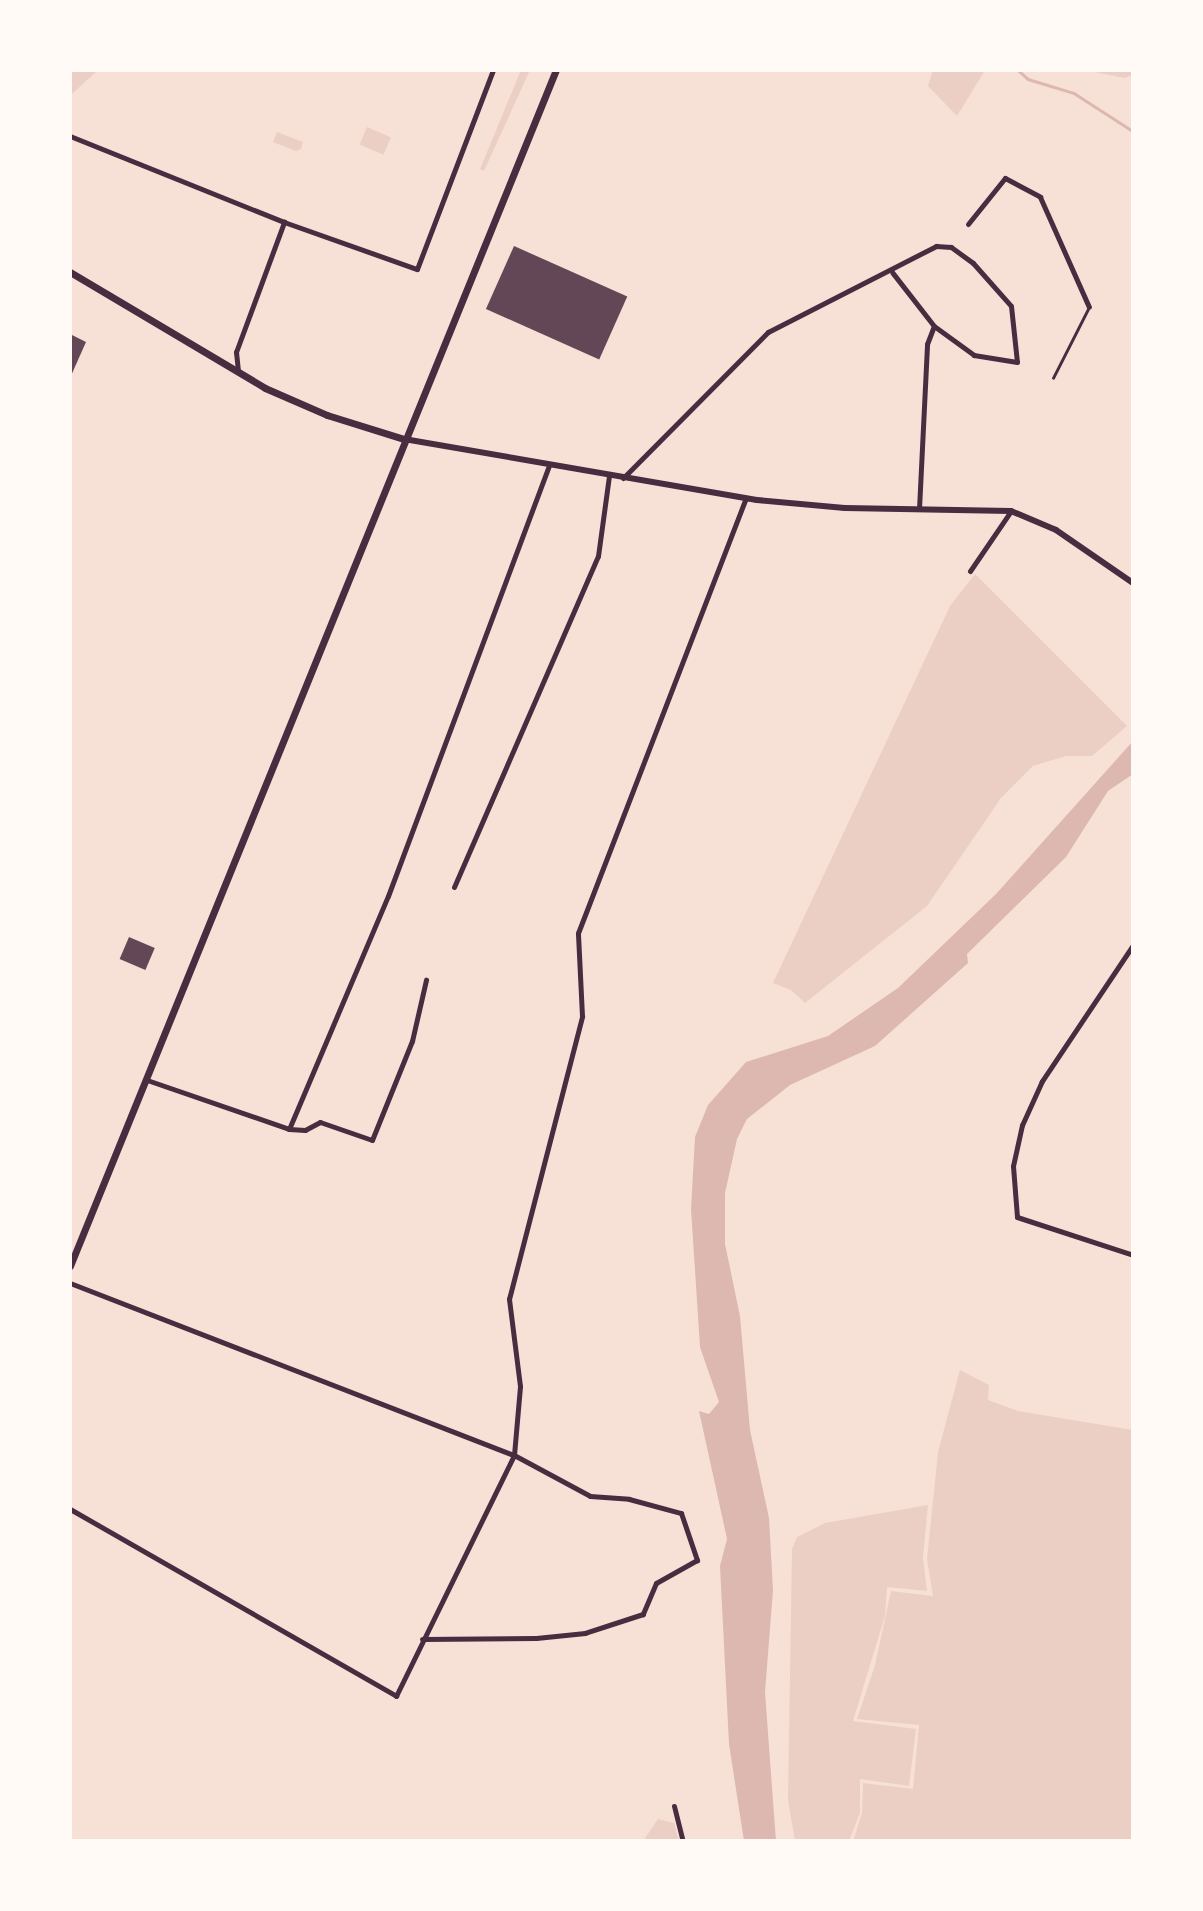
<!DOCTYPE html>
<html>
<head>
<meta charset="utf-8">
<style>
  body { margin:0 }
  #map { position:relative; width:1203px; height:1911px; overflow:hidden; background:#f7e1d7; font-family:"PT Sans Narrow",sans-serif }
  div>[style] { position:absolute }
  .green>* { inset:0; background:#ebcfc5; transform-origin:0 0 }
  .water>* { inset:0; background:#dcb8b0 }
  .stream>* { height:2.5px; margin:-1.25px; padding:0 1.25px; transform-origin:1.25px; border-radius:1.25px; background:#dcb8b0 }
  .building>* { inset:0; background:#644757; transform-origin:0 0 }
  .service>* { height:2.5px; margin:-1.25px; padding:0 1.25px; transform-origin:1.25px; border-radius:1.25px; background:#4a2c40 }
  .minor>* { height:5px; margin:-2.5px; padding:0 2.5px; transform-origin:2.5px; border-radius:2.5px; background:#4a2c40 }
  .tertiary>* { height:6px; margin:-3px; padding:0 3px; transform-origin:3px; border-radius:3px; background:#4a2c40 }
  .secondary>* { height:7px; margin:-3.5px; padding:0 3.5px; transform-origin:3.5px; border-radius:3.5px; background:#4a2c40 }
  span { translate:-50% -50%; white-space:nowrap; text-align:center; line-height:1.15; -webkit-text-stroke:5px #fffaf5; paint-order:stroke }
  .frame { position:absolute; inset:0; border:72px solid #fffaf5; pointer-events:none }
</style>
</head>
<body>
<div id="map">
  <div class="green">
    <div style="clip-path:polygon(70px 70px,98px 70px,70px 96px)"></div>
    <div style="clip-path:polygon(521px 70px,530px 70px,484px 171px,480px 169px)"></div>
    <div style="clip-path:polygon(933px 70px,997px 70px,984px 72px,957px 116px,928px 86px)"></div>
    <div style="clip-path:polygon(1085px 70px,1133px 70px,1133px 75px,1124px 78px)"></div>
    <div style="left:367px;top:127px;width:26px;height:19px;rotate:23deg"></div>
    <div style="clip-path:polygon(277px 132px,303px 142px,301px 149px,296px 151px,273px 142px)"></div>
    <div style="clip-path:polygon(975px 574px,1127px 726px,1092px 756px,1066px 756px,1033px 766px,1001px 798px,927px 906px,805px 1003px,791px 990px,773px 983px,950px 606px)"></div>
    <div style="clip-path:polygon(960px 1370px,989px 1385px,988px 1400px,1018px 1411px,1133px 1430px,1133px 1841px,853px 1841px,862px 1813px,863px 1783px,913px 1789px,919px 1725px,857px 1719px,875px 1665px,891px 1591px,933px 1596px,927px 1559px,938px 1452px)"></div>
    <div style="clip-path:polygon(928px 1505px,923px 1558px,927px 1591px,887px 1587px,885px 1616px,853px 1721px,916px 1729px,909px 1786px,860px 1779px,860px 1813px,849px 1841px,795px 1841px,788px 1800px,792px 1549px,797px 1537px,825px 1523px)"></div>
    <div style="clip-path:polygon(658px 1819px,674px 1823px,679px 1841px,643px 1841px)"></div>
  </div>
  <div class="water">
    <div style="clip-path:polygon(1133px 741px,1133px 774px,1108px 791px,1066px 857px,967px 954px,968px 963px,875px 1046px,790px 1085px,747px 1119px,737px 1139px,725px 1193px,725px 1244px,740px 1316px,750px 1430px,769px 1518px,773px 1590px,765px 1692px,776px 1841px,744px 1841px,729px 1744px,720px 1566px,727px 1539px,699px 1411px,709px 1414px,719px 1402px,700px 1347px,691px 1209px,695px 1137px,708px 1105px,746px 1062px,828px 1036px,898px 988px,997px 893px)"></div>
  </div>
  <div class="stream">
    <div style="left:1018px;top:70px;width:13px;rotate:42deg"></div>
    <div style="left:1028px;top:79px;width:48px;rotate:16.9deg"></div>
    <div style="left:1074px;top:93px;width:70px;rotate:32.8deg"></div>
  </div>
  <div class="building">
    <div style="left:514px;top:246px;width:124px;height:69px;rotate:24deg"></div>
    <div style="clip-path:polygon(70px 334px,86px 342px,70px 378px)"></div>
    <div style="left:129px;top:937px;width:28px;height:24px;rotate:23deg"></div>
  </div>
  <div class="service">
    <div style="left:1053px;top:378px;width:80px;rotate:-63.1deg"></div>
  </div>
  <div class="minor">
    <div style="left:70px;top:136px;width:231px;rotate:21.9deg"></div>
    <div style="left:284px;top:222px;width:141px;rotate:19.5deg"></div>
    <div style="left:417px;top:269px;width:213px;rotate:-69.1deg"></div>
    <div style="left:968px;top:224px;width:59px;rotate:-51.2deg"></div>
    <div style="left:1005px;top:178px;width:40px;rotate:28deg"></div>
    <div style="left:1040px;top:197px;width:120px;rotate:66deg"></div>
    <div style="left:238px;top:371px;width:19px;rotate:-96deg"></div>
    <div style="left:236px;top:352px;width:139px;rotate:-69.7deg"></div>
    <div style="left:623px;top:478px;width:206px;rotate:-45.2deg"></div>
    <div style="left:768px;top:332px;width:189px;rotate:-27.1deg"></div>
    <div style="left:936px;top:246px;width:15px;rotate:4deg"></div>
    <div style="left:951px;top:247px;width:27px;rotate:36deg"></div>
    <div style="left:973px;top:263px;width:57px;rotate:48.5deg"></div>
    <div style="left:1011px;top:306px;width:56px;rotate:83.9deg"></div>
    <div style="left:1017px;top:362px;width:44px;rotate:-170.8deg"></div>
    <div style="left:974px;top:355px;width:49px;rotate:-144.1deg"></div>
    <div style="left:934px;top:326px;width:68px;rotate:-127.9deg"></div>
    <div style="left:919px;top:509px;width:165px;rotate:-87.2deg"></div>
    <div style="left:927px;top:344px;width:19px;rotate:-69deg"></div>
    <div style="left:970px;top:571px;width:73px;rotate:-55.7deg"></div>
    <div style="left:454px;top:887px;width:361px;rotate:-66.5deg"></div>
    <div style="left:598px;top:556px;width:81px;rotate:-82.2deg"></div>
    <div style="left:1133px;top:945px;width:164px;rotate:123.8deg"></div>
    <div style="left:1042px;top:1081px;width:48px;rotate:114.4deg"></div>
    <div style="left:1022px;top:1125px;width:42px;rotate:102.4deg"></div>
    <div style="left:1013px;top:1166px;width:51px;rotate:85.5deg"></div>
    <div style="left:1017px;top:1217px;width:122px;rotate:18.1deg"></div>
    <div style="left:147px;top:1080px;width:150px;rotate:19deg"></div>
    <div style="left:289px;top:1129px;width:16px;rotate:4deg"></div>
    <div style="left:305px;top:1130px;width:17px;rotate:-28deg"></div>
    <div style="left:320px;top:1122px;width:55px;rotate:19.1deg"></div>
    <div style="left:372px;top:1140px;width:107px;rotate:-68deg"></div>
    <div style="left:412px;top:1041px;width:63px;rotate:-77.1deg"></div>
    <div style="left:289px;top:1129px;width:253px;rotate:-67deg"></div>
    <div style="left:388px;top:896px;width:459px;rotate:-69.5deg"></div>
    <div style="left:70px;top:1283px;width:476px;rotate:21.2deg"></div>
    <div style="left:514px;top:1455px;width:86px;rotate:28.3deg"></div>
    <div style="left:590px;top:1496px;width:39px;rotate:4deg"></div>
    <div style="left:629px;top:1499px;width:54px;rotate:15.1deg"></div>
    <div style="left:681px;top:1513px;width:50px;rotate:71.2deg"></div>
    <div style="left:697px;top:1560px;width:47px;rotate:150.7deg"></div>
    <div style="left:656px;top:1583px;width:34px;rotate:113deg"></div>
    <div style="left:643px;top:1614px;width:61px;rotate:161.9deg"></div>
    <div style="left:585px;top:1633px;width:49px;rotate:174.2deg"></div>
    <div style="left:536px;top:1638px;width:114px;rotate:179.5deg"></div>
    <div style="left:70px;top:1509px;width:376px;rotate:29.8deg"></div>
    <div style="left:396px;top:1696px;width:268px;rotate:-63.9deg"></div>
    <div style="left:514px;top:1455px;width:69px;rotate:-85deg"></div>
    <div style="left:520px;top:1386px;width:88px;rotate:-97.2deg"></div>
    <div style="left:509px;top:1299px;width:292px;rotate:-75.5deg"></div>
    <div style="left:582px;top:1016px;width:83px;rotate:-92.8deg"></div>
    <div style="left:578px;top:933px;width:466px;rotate:-68.9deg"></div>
    <div style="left:674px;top:1806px;width:36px;rotate:76deg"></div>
  </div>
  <div class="tertiary">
    <div style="left:404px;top:439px;width:358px;rotate:9.8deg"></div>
    <div style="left:757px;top:500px;width:88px;rotate:5.2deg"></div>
    <div style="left:845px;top:508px;width:166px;rotate:1deg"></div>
    <div style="left:1011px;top:511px;width:49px;rotate:22.9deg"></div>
    <div style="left:1056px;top:530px;width:93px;rotate:34.5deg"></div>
  </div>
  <div class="secondary">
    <div style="left:70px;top:272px;width:227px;rotate:30.7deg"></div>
    <div style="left:265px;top:388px;width:68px;rotate:23.5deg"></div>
    <div style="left:327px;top:415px;width:81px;rotate:17.3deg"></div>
    <div style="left:70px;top:1266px;width:1291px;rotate:-67.89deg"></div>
  </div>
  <div class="frame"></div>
</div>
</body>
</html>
